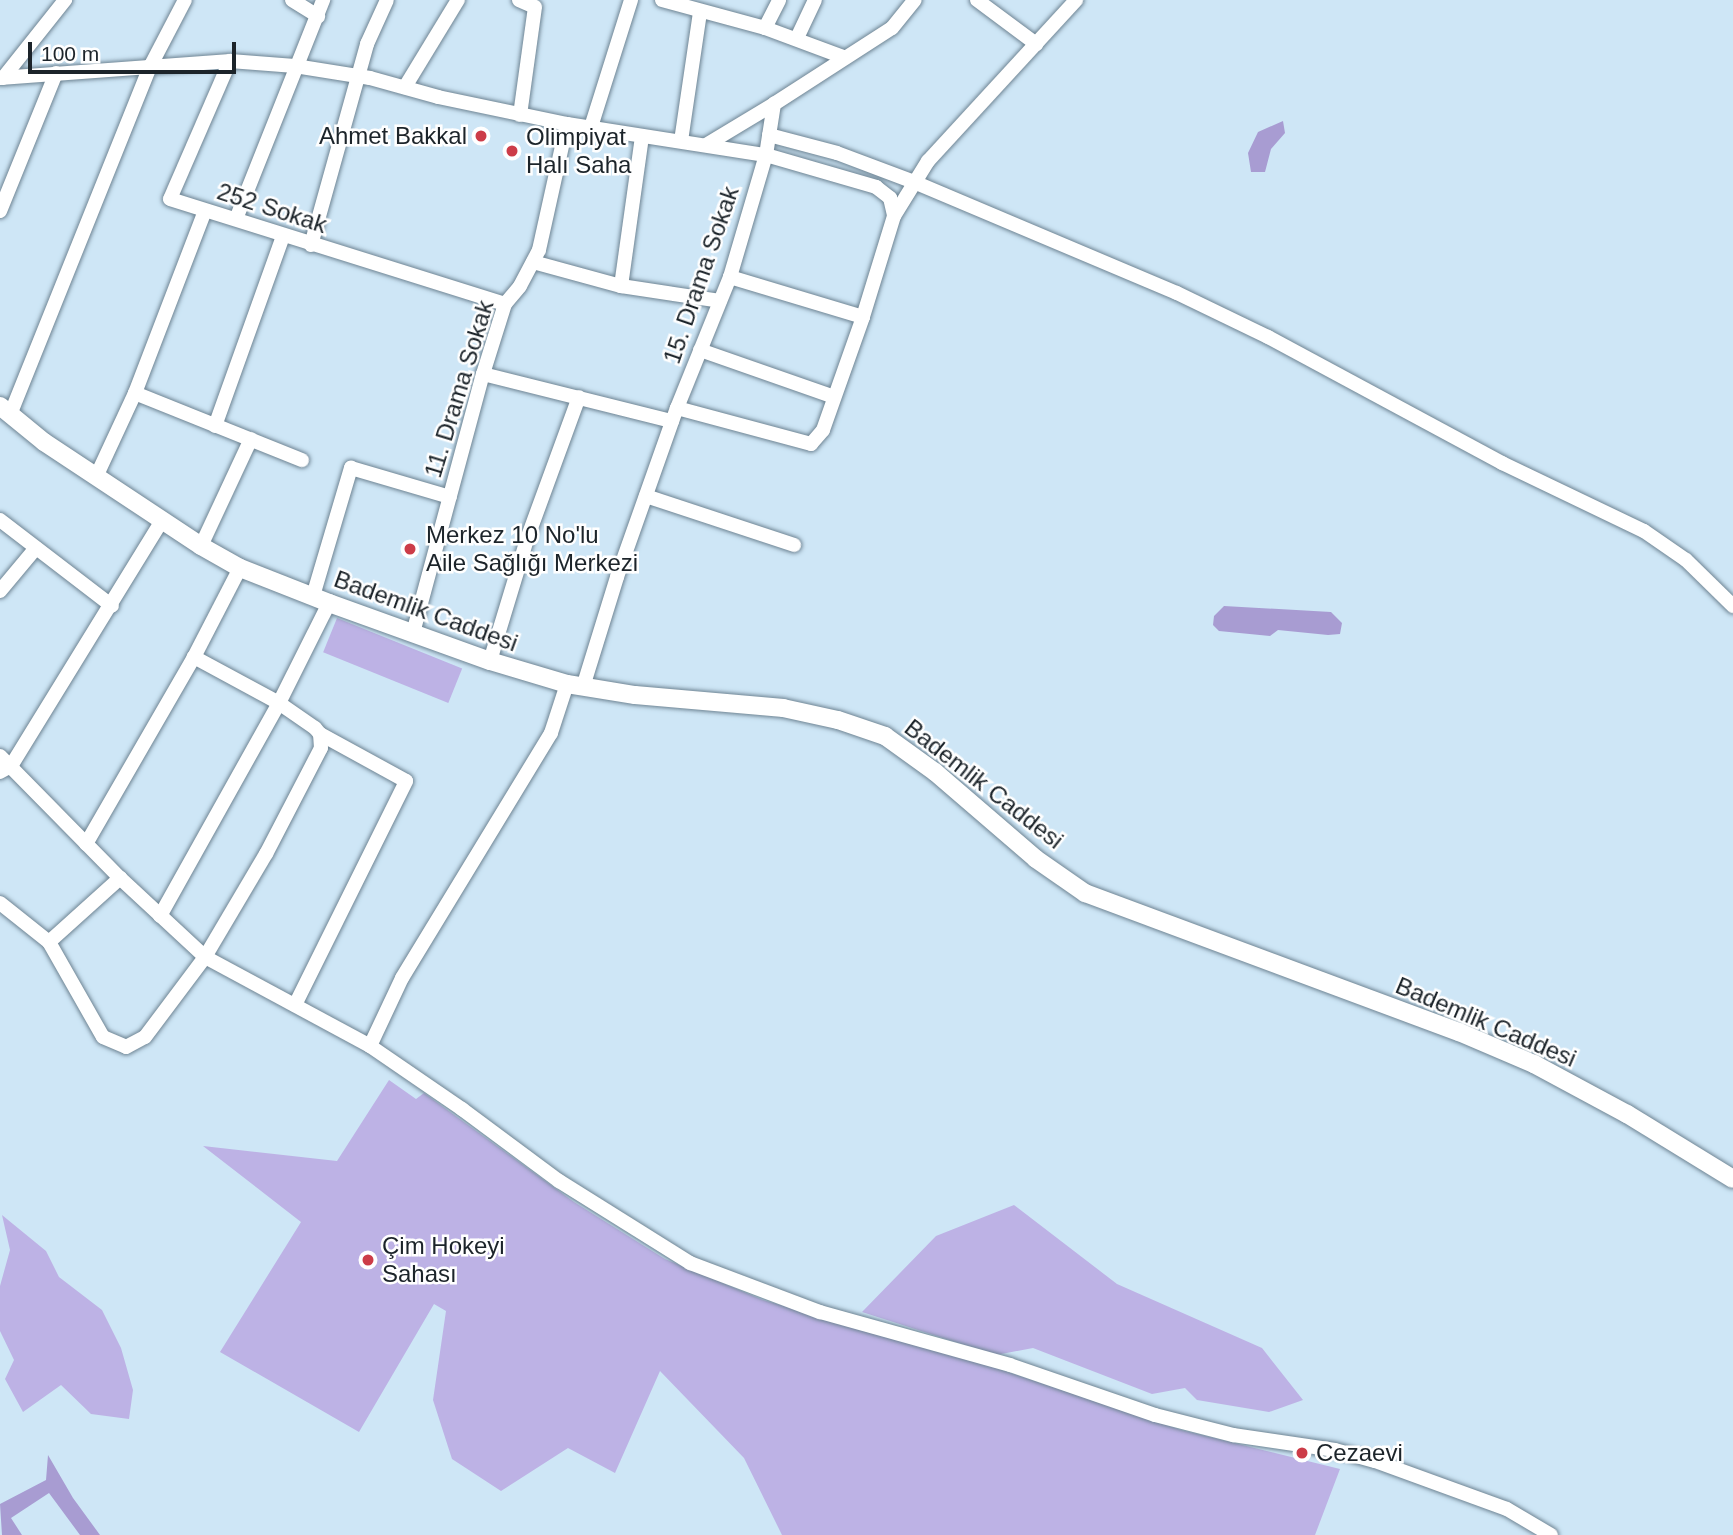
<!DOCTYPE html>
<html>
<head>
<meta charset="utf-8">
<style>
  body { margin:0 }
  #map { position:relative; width:1733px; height:1535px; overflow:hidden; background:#cee6f6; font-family:Helvetica,sans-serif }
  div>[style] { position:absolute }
  .green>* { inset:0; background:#bdb2e5; transform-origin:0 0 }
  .forest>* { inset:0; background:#a89cd2 }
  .roads { filter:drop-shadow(0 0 2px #6e8493) drop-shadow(0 0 2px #6e8493) }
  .minor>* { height:14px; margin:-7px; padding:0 7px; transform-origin:7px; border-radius:7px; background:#fff }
  .tertiary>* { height:18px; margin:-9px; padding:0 9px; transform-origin:9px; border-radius:9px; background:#fff }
  .dots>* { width:19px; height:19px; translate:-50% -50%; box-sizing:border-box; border:4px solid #fff; border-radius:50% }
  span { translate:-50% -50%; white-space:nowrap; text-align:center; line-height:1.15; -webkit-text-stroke:5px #fff; paint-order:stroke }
  .poi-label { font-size:24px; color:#1c242a }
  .right { translate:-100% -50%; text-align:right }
  .left { translate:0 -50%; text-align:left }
  .street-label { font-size:24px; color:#1c242a }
  .scale { position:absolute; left:28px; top:42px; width:208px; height:32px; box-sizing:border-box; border:4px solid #1c242a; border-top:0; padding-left:9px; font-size:21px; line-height:24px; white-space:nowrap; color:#1c242a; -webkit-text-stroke:5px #fff; paint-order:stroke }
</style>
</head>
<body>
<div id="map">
  <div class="green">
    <div style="left:337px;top:618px;width:135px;height:37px;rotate:22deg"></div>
    <div style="clip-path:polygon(389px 1080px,416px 1099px,424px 1093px,574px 1202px,665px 1259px,763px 1300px,978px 1362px,1181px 1430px,1340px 1469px,1315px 1535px,782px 1535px,744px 1458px,660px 1371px,615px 1473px,568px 1448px,501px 1491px,452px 1459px,433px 1400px,446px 1311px,434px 1304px,359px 1432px,220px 1352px,301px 1222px,203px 1146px,337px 1161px)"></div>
    <div style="clip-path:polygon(1014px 1205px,1117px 1284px,1262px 1348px,1303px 1400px,1269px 1412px,1197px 1400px,1185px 1388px,1152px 1394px,1033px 1348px,996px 1355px,862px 1312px,936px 1236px)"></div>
    <div style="clip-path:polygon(2px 1215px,46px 1251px,59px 1277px,102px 1310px,121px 1348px,133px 1390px,129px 1419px,91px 1414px,61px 1385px,23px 1412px,5px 1379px,14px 1360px,0 1331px,0 1286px,10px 1250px)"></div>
  </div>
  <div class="forest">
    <div style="clip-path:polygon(1283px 121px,1285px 133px,1271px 149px,1265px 172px,1251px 172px,1248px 153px,1258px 132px)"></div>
    <div style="clip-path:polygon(1224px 606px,1331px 612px,1342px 623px,1340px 634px,1328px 635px,1278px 630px,1270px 636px,1219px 631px,1213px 625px,1214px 616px)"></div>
    <div style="clip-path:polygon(48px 1455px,73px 1498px,100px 1535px,80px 1535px,49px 1493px,11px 1518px,22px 1535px,2px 1535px,0 1504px,46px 1480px)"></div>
  </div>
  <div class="roads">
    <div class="minor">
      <div style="left:292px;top:0;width:31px;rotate:32deg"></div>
      <div style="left:519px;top:0;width:17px;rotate:24deg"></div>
      <div style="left:535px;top:7px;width:109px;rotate:97.9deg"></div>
      <div style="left:662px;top:0;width:107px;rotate:15.2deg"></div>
      <div style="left:765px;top:28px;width:83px;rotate:20.4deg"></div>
      <div style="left:977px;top:0;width:74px;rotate:36.7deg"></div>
      <div style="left:765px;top:28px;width:31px;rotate:-63deg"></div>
      <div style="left:797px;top:38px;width:42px;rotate:-64.7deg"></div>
      <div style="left:230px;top:61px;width:150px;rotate:113.5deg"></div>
      <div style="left:170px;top:199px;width:351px;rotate:17.4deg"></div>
      <div style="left:0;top:78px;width:231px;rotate:-4.2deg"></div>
      <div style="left:230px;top:61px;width:65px;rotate:4.4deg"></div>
      <div style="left:295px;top:66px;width:76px;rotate:9.1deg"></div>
      <div style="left:370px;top:78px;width:71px;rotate:15.6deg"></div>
      <div style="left:438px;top:97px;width:132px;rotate:11.8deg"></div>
      <div style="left:567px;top:124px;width:201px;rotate:8.9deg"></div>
      <div style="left:766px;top:155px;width:115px;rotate:16.2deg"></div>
      <div style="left:876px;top:187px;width:18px;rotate:38deg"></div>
      <div style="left:890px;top:198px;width:18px;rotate:77deg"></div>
      <div style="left:894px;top:216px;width:106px;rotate:107.1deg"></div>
      <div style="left:3px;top:78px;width:100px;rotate:-51.5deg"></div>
      <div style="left:405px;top:87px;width:102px;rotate:-58.7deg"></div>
      <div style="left:591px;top:127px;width:133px;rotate:-72.5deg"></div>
      <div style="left:769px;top:135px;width:70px;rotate:14.8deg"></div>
      <div style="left:837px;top:153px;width:82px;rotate:20.6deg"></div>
      <div style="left:914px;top:182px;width:285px;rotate:22.9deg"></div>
      <div style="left:1177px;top:293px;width:101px;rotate:25.8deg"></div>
      <div style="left:1268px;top:337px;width:266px;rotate:28.3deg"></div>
      <div style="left:1502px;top:463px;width:157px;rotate:25.6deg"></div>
      <div style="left:1644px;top:531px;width:51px;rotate:34.6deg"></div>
      <div style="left:1686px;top:560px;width:66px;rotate:44.4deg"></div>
      <div style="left:681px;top:141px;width:129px;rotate:-81.6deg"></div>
      <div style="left:706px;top:145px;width:79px;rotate:-31.1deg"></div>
      <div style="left:0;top:211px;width:149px;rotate:-67.9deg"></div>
      <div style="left:894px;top:216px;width:65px;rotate:-58.3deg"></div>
      <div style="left:928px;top:161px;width:219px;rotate:-47.4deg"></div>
      <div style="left:236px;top:219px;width:236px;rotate:-68.3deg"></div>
      <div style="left:311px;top:245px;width:209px;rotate:-74.4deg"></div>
      <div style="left:367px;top:44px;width:48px;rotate:-65.6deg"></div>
      <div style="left:533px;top:262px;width:91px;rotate:15.3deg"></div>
      <div style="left:621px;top:286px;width:100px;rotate:8.6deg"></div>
      <div style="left:621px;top:286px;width:151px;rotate:-82deg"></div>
      <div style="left:700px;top:350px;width:142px;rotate:19.3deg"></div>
      <div style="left:483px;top:374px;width:195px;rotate:14deg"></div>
      <div style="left:135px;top:393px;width:180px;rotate:21.9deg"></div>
      <div style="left:677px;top:408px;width:139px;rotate:15deg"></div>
      <div style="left:811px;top:444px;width:18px;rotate:-49deg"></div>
      <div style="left:823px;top:430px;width:120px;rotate:-70.5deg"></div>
      <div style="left:863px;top:317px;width:139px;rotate:-163.3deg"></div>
      <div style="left:10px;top:415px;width:377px;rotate:-68.1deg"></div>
      <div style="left:151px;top:65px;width:73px;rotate:-62.4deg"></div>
      <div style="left:215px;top:426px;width:202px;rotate:-70.3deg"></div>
      <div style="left:96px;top:477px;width:93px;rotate:-65.1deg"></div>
      <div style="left:135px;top:393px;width:195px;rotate:-69deg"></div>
      <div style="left:646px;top:496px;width:156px;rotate:18.3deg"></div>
      <div style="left:0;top:520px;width:141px;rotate:37.5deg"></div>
      <div style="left:201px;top:546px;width:118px;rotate:-65deg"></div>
      <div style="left:0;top:591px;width:56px;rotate:-50.1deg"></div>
      <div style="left:313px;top:596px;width:134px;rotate:-73.5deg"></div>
      <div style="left:351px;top:468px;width:103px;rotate:16.3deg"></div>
      <div style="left:413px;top:633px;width:268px;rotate:-74.9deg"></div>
      <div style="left:483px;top:374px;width:73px;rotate:-72.6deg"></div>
      <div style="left:505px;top:304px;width:23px;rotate:-50deg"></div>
      <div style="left:520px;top:286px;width:41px;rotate:-62.2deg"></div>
      <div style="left:539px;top:250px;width:129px;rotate:-77.5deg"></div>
      <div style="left:490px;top:661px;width:127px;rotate:-73.1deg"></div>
      <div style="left:527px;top:539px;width:151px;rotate:-69.9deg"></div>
      <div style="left:583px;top:687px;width:115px;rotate:-72.8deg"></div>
      <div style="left:617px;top:577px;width:179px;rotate:-70.5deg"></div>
      <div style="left:677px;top:408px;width:141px;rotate:-68deg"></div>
      <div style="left:730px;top:277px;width:127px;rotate:-73.6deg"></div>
      <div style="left:766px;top:155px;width:52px;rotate:-81.1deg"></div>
      <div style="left:774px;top:104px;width:140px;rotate:-32.8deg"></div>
      <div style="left:892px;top:28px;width:36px;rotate:-51deg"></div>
      <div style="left:0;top:756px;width:171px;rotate:45.5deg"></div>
      <div style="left:120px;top:878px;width:116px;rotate:42.9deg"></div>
      <div style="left:205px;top:957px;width:187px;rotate:28.3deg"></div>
      <div style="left:370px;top:1046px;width:112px;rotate:34.4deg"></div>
      <div style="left:462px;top:1109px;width:121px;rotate:36.6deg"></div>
      <div style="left:559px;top:1181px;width:155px;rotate:32deg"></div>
      <div style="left:690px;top:1263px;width:139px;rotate:20.7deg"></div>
      <div style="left:820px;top:1312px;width:197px;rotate:15.6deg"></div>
      <div style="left:1010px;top:1365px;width:153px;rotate:19deg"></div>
      <div style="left:1155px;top:1415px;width:81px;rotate:14.4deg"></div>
      <div style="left:1233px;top:1435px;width:103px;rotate:8.4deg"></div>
      <div style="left:1335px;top:1450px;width:41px;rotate:15.4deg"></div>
      <div style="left:1375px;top:1461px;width:140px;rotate:20deg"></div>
      <div style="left:1507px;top:1509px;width:51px;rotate:30.6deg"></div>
      <div style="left:0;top:772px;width:13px;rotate:-29deg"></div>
      <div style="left:11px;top:766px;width:288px;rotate:-58.4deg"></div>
      <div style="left:86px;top:844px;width:216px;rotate:-60deg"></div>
      <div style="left:194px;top:657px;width:100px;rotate:-62.7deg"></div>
      <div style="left:0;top:903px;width:63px;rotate:38.5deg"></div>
      <div style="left:49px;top:942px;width:109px;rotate:60.4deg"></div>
      <div style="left:103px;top:1037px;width:25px;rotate:23deg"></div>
      <div style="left:126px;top:1047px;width:21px;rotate:-28deg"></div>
      <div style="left:145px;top:1037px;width:100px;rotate:-53.1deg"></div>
      <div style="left:205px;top:957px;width:120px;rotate:-59.4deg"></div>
      <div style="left:266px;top:854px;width:119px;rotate:-62.6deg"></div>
      <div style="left:321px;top:748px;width:14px;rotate:-94deg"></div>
      <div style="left:320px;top:734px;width:8px;rotate:-130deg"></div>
      <div style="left:315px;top:728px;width:44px;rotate:-145.2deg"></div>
      <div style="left:279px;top:703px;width:97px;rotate:-151.6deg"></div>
      <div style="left:160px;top:916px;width:244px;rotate:-60.8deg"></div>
      <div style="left:279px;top:703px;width:112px;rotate:-63.4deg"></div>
      <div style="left:49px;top:942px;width:96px;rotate:-42deg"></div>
      <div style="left:295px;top:1005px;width:250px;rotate:-63.6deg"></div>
      <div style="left:406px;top:781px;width:98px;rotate:-151.3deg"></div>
      <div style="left:370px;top:1046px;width:75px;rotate:-64.8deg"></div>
      <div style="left:402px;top:978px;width:287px;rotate:-58.7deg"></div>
      <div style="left:551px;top:733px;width:52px;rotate:-71.9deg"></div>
    </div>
    <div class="tertiary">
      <div style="left:0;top:406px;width:57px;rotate:39.3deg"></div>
      <div style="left:44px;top:442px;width:188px;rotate:33.5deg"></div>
      <div style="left:201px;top:546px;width:45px;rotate:29.4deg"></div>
      <div style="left:240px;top:568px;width:96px;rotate:21.5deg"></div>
      <div style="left:329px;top:603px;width:171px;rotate:19.8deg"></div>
      <div style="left:490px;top:661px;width:80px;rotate:16.6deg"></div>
      <div style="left:567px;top:684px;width:69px;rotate:9.2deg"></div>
      <div style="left:635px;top:695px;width:149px;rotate:5deg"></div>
      <div style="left:783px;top:708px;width:56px;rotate:12.3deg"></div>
      <div style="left:838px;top:720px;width:50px;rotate:18.8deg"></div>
      <div style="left:885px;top:736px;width:62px;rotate:35.8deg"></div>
      <div style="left:935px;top:772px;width:133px;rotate:40.7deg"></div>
      <div style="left:1036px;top:859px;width:60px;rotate:34.8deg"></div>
      <div style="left:1085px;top:893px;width:399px;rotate:20.4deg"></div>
      <div style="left:1459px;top:1032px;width:82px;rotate:23.1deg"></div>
      <div style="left:1534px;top:1064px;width:106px;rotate:28.3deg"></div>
      <div style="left:1627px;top:1114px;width:124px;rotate:31.5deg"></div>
    </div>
  </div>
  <div class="dots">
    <div style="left:481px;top:136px;background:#cc3c48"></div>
    <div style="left:512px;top:151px;background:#cc3c48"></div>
    <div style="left:410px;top:549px;background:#cc3c48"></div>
    <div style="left:368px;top:1260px;background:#cc3c48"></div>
    <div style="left:1302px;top:1453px;background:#cc3c48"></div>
  </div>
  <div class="poi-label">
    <span class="right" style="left:467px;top:136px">Ahmet Bakkal</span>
    <span class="left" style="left:526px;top:151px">Olimpiyat<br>Halı Saha</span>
    <span class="left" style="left:426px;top:549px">Merkez 10 No'lu<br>Aile Sağlığı Merkezi</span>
    <span class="left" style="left:382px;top:1260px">Çim Hokeyi<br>Sahası</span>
    <span class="left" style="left:1316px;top:1453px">Cezaevi</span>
  </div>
  <div class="street-label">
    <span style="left:272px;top:208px;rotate:18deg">252 Sokak</span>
    <span style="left:701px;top:275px;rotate:-71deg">15. Drama Sokak</span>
    <span style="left:459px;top:389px;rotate:-73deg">11. Drama Sokak</span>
    <span style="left:426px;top:611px;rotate:20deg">Bademlik Caddesi</span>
    <span style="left:984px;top:784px;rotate:38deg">Bademlik Caddesi</span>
    <span style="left:1486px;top:1022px;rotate:23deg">Bademlik Caddesi</span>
  </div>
  <div class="scale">100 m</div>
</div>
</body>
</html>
